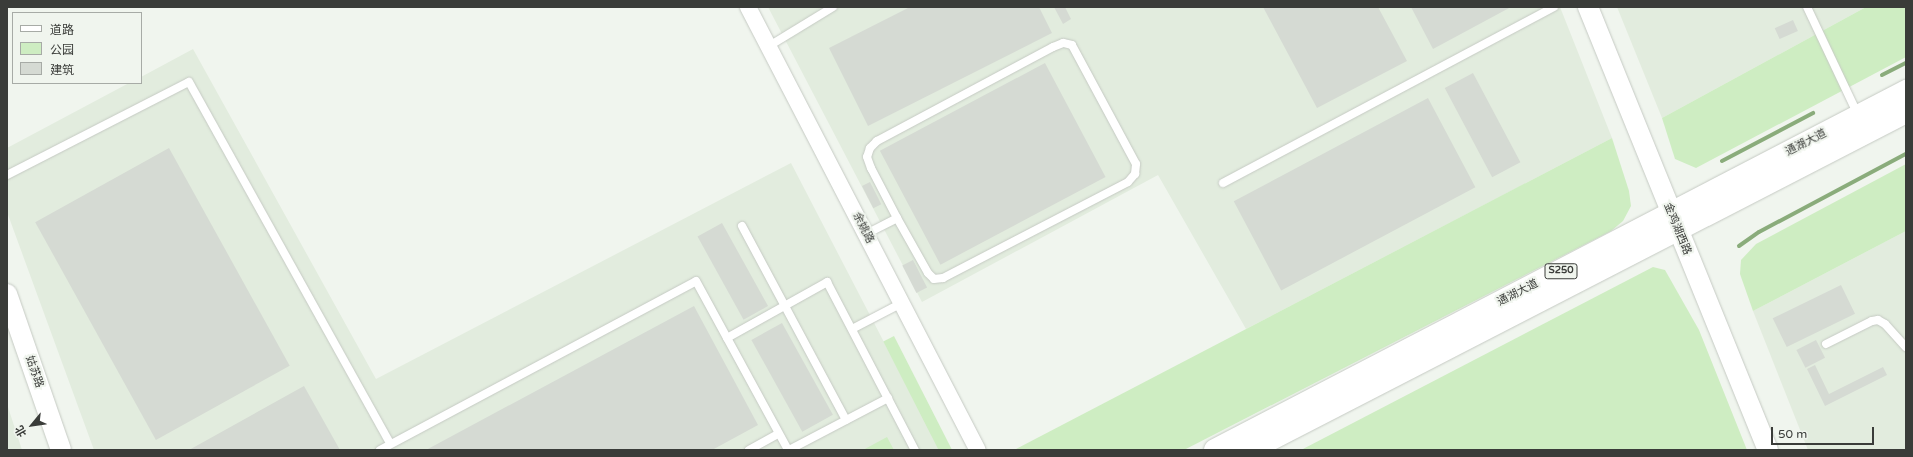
<!DOCTYPE html>
<html>
<head>
<meta charset="utf-8">
<style>
  body { margin:0 }
  #map { position:relative; width:1913px; height:457px; overflow:hidden; background:#f0f5ee; font-family:"Varela Round","Noto Sans SC",sans-serif }
  div>[style] { position:absolute }
  .built>* { inset:0; background:#e2ecde }
  .green>* { inset:0; background:#ceedc2; transform-origin:0 0 }
  .stream>* { height:4px; margin:-2px; padding:0 2px; transform-origin:2px; border-radius:2px; background:#8aac7b }
  .building>* { inset:0; background:#d5dad3; transform-origin:0 0 }
  .roads { filter:drop-shadow(0 0 1px #c5cac3) drop-shadow(0 0 1px #c5cac3) }
  .service>* { height:8px; margin:-4px; padding:0 4px; transform-origin:4px; border-radius:4px; background:#fff }
  .minor>* { height:16px; margin:-8px; padding:0 8px; transform-origin:8px; border-radius:8px; background:#fff }
  .tertiary>* { height:20px; margin:-10px; padding:0 10px; transform-origin:10px; border-radius:10px; background:#fff }
  .primary>* { height:22px; margin:-11px; padding:0 11px; transform-origin:11px; border-radius:11px; background:#fff }
  span { translate:-50% -50%; white-space:nowrap; text-align:center; line-height:1.15; -webkit-text-stroke:4px #f0f5ee; paint-order:stroke }
  .shield-label span { padding:1px 3px; background:#f0f5ee; border:1px solid; border-radius:3px; -webkit-text-stroke-width:0 }
  .shield-label { font-size:10px; color:#3a3c39; font-weight:700 }
  .street-label { font-size:11px; color:#3a3c39 }
  .frame { position:absolute; inset:0; border:8px solid #3a3c39; pointer-events:none }
  .legend { position:absolute; left:12px; top:12px; width:130px; height:72px; box-sizing:border-box; background:#f0f5ee; border:1px solid #a7aba6; margin:0; padding:5px 7px; list-style:none; font-size:12px; color:#3a3c39 }
  .legend li { display:flex; align-items:center; gap:8px; height:20px }
  .legend b { width:20px; border:1px solid #a7aba6 }
  .north { position:absolute; left:12px; top:405px; width:40px; height:40px; -webkit-text-stroke:3px #f0f5ee; paint-order:stroke; rotate:241deg; font-size:11px; font-weight:700; line-height:16px; text-align:center; color:#3a3c39 }
  .north::after { content:''; display:block; margin:auto; width:14px; height:18px; background:#3a3c39; clip-path:polygon(50% 0,100% 100%,50% 72%,0 100%) }
  .scale { position:absolute; left:1771px; top:427px; width:103px; height:18px; box-sizing:border-box; border:2px solid #3a3c39; border-top:0; padding-left:5px; font-size:12px; line-height:14px; white-space:nowrap; color:#3a3c39; -webkit-text-stroke:3px #f0f5ee; paint-order:stroke }
</style>
</head>
<body>
<div id="map">
  <div class="built">
    <div style="clip-path:polygon(768px 7px,1560px 7px,1612px 138px,1246px 329px,1158px 175px,922px 302px)"></div>
    <div style="clip-path:polygon(1617px 7px,1866px 7px,1662px 118px)"></div>
    <div style="clip-path:polygon(193px 49px,376px 379px,791px 163px,940px 450px,94px 450px,7px 212px,7px 148px,129px 83px,141px 83px,141px 77px)"></div>
    <div style="clip-path:polygon(1906px 231px,1906px 450px,1808px 450px,1753px 311px)"></div>
    <div style="clip-path:polygon(7px 404px,22px 450px,7px 450px)"></div>
  </div>
  <div class="green">
    <div style="clip-path:polygon(1866px 7px,1906px 7px,1906px 57px,1696px 168px,1675px 159px,1662px 118px)"></div>
    <div style="clip-path:polygon(1612px 138px,1629px 191px,1631px 206px,1623px 221px,1611px 231px,1184px 450px,1014px 450px)"></div>
    <div style="clip-path:polygon(1906px 164px,1906px 231px,1753px 311px,1740px 274px,1741px 260px,1756px 244px)"></div>
    <div style="clip-path:polygon(1653px 267px,1665px 270px,1699px 330px,1747px 450px,1301px 450px)"></div>
    <div style="left:894px;top:336px;width:128px;height:12px;rotate:63deg"></div>
    <div style="clip-path:polygon(887px 437px,894px 450px,863px 450px)"></div>
  </div>
  <div class="stream">
    <div style="left:1882px;top:75px;width:27px;rotate:-27deg"></div>
    <div style="left:1722px;top:161px;width:103px;rotate:-27.8deg"></div>
    <div style="left:1739px;top:246px;width:24px;rotate:-35deg"></div>
    <div style="left:1759px;top:232px;width:166px;rotate:-28deg"></div>
  </div>
  <div class="building">
    <div style="clip-path:polygon(910px 7px,1039px 7px,1052px 33px,868px 126px,829px 48px)"></div>
    <div style="clip-path:polygon(1054px 7px,1065px 7px,1071px 19px,1063px 24px)"></div>
    <div style="clip-path:polygon(1263px 7px,1378px 7px,1407px 61px,1317px 108px)"></div>
    <div style="clip-path:polygon(1411px 7px,1511px 7px,1433px 49px)"></div>
    <div style="left:1793px;top:20px;width:12px;height:20px;rotate:66deg"></div>
    <div style="left:1045px;top:63px;width:129px;height:187px;rotate:62deg"></div>
    <div style="left:1473px;top:73px;width:101px;height:32px;rotate:62deg"></div>
    <div style="left:1428px;top:98px;width:101px;height:220px;rotate:62deg"></div>
    <div style="left:169px;top:148px;width:249px;height:153px;rotate:61deg"></div>
    <div style="left:870px;top:182px;width:25px;height:9px;rotate:63deg"></div>
    <div style="left:722px;top:223px;width:95px;height:28px;rotate:61deg"></div>
    <div style="left:913px;top:260px;width:31px;height:12px;rotate:63deg"></div>
    <div style="left:1841px;top:285px;width:32px;height:76px;rotate:64deg"></div>
    <div style="clip-path:polygon(694px 306px,758px 425px,712px 450px,426px 450px)"></div>
    <div style="left:782px;top:323px;width:105px;height:35px;rotate:61deg"></div>
    <div style="left:1816px;top:340px;width:20px;height:22px;rotate:63deg"></div>
    <div style="clip-path:polygon(1815px 365px,1829px 394px,1883px 367px,1887px 375px,1825px 406px,1807px 369px)"></div>
    <div style="clip-path:polygon(304px 386px,340px 450px,189px 450px)"></div>
  </div>
  <div class="roads">
    <div class="service">
      <div style="left:1807px;top:7px;width:119px;rotate:64.7deg"></div>
      <div style="left:769px;top:46px;width:75px;rotate:-31.4deg"></div>
      <div style="left:7px;top:175px;width:204px;rotate:-27.1deg"></div>
      <div style="left:189px;top:82px;width:413px;rotate:60.9deg"></div>
      <div style="left:1223px;top:183px;width:375px;rotate:-28deg"></div>
      <div style="left:742px;top:226px;width:220px;rotate:61.8deg"></div>
      <div style="left:866px;top:234px;width:35px;rotate:-27deg"></div>
      <div style="left:897px;top:218px;width:63px;rotate:60.6deg"></div>
      <div style="left:928px;top:273px;width:8px;rotate:45deg"></div>
      <div style="left:934px;top:279px;width:9px;rotate:-6deg"></div>
      <div style="left:943px;top:278px;width:208px;rotate:-27.4deg"></div>
      <div style="left:1128px;top:182px;width:11px;rotate:-49deg"></div>
      <div style="left:1135px;top:174px;width:10px;rotate:-84deg"></div>
      <div style="left:1136px;top:164px;width:135px;rotate:-118.3deg"></div>
      <div style="left:1072px;top:45px;width:9px;rotate:-167deg"></div>
      <div style="left:1063px;top:43px;width:11px;rotate:158deg"></div>
      <div style="left:1053px;top:47px;width:200px;rotate:151.9deg"></div>
      <div style="left:877px;top:141px;width:10px;rotate:135deg"></div>
      <div style="left:870px;top:148px;width:9px;rotate:108deg"></div>
      <div style="left:867px;top:157px;width:12px;rotate:70deg"></div>
      <div style="left:871px;top:168px;width:56px;rotate:62.5deg"></div>
      <div style="left:852px;top:329px;width:56px;rotate:-27.5deg"></div>
      <div style="left:727px;top:338px;width:115px;rotate:-29.2deg"></div>
      <div style="left:827px;top:282px;width:190px;rotate:62.4deg"></div>
      <div style="left:1826px;top:344px;width:51px;rotate:-26.6deg"></div>
      <div style="left:1872px;top:321px;width:6px;rotate:-9deg"></div>
      <div style="left:1878px;top:320px;width:8px;rotate:30deg"></div>
      <div style="left:1885px;top:324px;width:31px;rotate:48deg"></div>
      <div style="left:380px;top:450px;width:358px;rotate:-28.1deg"></div>
      <div style="left:696px;top:281px;width:192px;rotate:61.4deg"></div>
      <div style="left:749px;top:450px;width:33px;rotate:-29deg"></div>
      <div style="left:789px;top:450px;width:112px;rotate:-27.7deg"></div>
    </div>
    <div class="minor">
      <div style="left:748px;top:7px;width:499px;rotate:62.6deg"></div>
    </div>
    <div class="tertiary">
      <div style="left:1588px;top:7px;width:478px;rotate:67.9deg"></div>
      <div style="left:7px;top:294px;width:165px;rotate:70.9deg"></div>
    </div>
    <div class="primary">
      <div style="left:1215px;top:450px;width:779px;rotate:-27.45deg"></div>
      <div style="left:1250px;top:450px;width:738px;rotate:-27.26deg"></div>
    </div>
  </div>
  <div class="shield-label">
    <span style="left:1561px;top:271px">S250</span>
  </div>
  <div class="street-label">
    <span style="left:1806px;top:143px;rotate:-27deg">通湖大道</span>
    <span style="left:863px;top:228px;rotate:63deg">余姚路</span>
    <span style="left:1677px;top:229px;rotate:68deg">金鸡湖西路</span>
    <span style="left:1518px;top:293px;rotate:-27deg">通湖大道</span>
    <span style="left:34px;top:372px;rotate:71deg">姑苏路</span>
  </div>
  <div class="frame"></div>
  <ul class="legend">
  <li><b style="height:5px;background:#fff"></b>道路</li>
  <li><b style="height:11px;background:#ceedc2"></b>公园</li>
  <li><b style="height:11px;background:#d5dad3"></b>建筑</li>
  </ul>
  <div class="north">北</div>
  <div class="scale">50 m</div>
</div>
</body>
</html>
